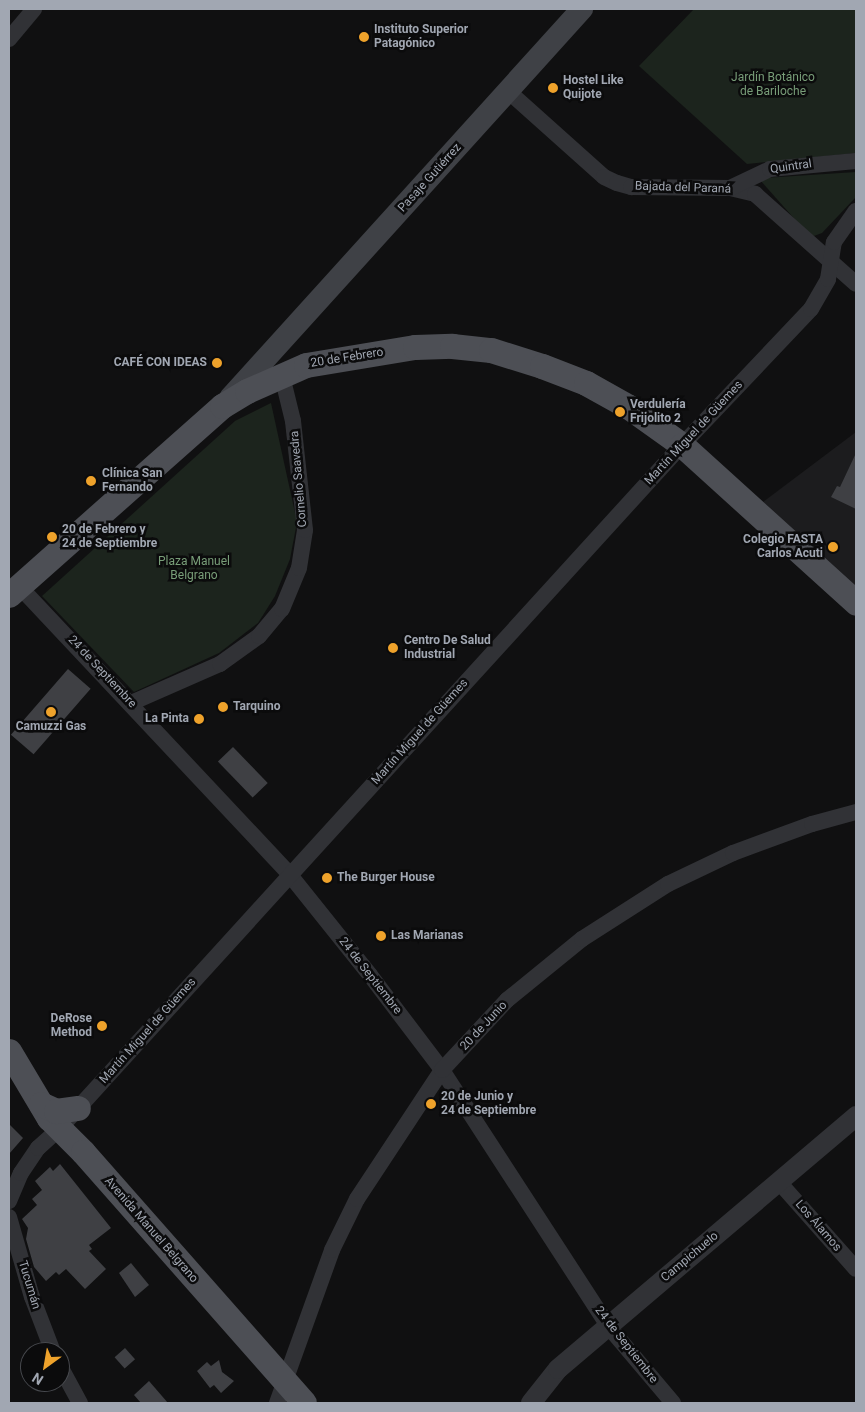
<!DOCTYPE html>
<html>
<head>
<meta charset="utf-8">
<style>
  body { margin:0 }
  #map { position:relative; width:865px; height:1412px; overflow:hidden; background:#101011; font-family:Roboto,sans-serif }
  div>[style] { position:absolute }
  .built>* { inset:0; background:#1c1c1e }
  .green>* { inset:0; background:#1c241d }
  .building>* { inset:0; background:#3f4044; transform-origin:0 0 }
  .minor>* { height:16px; margin:-8px; padding:0 8px; transform-origin:8px; border-radius:8px; background:#313236 }
  .tertiary>* { height:20px; margin:-10px; padding:0 10px; transform-origin:10px; border-radius:10px; background:#313236 }
  .secondary>* { height:22px; margin:-11px; padding:0 11px; transform-origin:11px; border-radius:11px; background:#3f4146 }
  .primary>* { height:25px; margin:-12.5px; padding:0 12.5px; transform-origin:12.5px; border-radius:12.5px; background:#4d4f55 }
  .dots>* { width:14px; height:14px; translate:-50% -50%; box-sizing:border-box; border:2px solid #0b0b0c; border-radius:50% }
  span { translate:-50% -50%; white-space:nowrap; text-align:center; line-height:1.15; -webkit-text-stroke:5px #0b0b0c; paint-order:stroke }
  .poi-label { font-size:12px; color:#a1a7b2; font-weight:700 }
  .left { translate:0 -50%; text-align:left }
  .right { translate:-100% -50%; text-align:right }
  .park-label { font-size:12px; color:#789d78 }
  .street-label { font-size:12px; color:#a1a7b2 }
  .frame { position:absolute; inset:0; border:10px solid #a1a7b2; pointer-events:none }
  .north { position:absolute; left:20px; top:1342px; width:50px; height:50px; box-sizing:border-box; background:#0b0b0c; border:1px solid #47494e; border-radius:50%; rotate:212deg; font-size:14px; font-weight:700; line-height:20px; text-align:center; color:#a1a7b2 }
  .north::after { content:''; display:block; margin:auto; width:18px; height:22px; background:#eea22b; clip-path:polygon(50% 0,100% 100%,50% 72%,0 100%) }
</style>
</head>
<body>
<div id="map">
  <div class="built">
    <div style="clip-path:polygon(856px 432px,856px 592px,763px 502px)"></div>
  </div>
  <div class="green">
    <div style="clip-path:polygon(694px 9px,856px 9px,856px 153px,747px 164px,639px 66px)"></div>
    <div style="clip-path:polygon(856px 172px,856px 197px,822px 233px,814px 236px,807px 233px,761px 181px,764px 178px)"></div>
    <div style="clip-path:polygon(271px 403px,297px 522px,290px 559px,275px 596px,258px 623px,219px 653px,134px 692px,42px 596px,235px 421px)"></div>
  </div>
  <div class="building">
    <div style="clip-path:polygon(856px 453px,856px 509px,831px 497px,837px 486px,840px 487px)"></div>
    <div style="left:68px;top:669px;width:30px;height:87px;rotate:41deg"></div>
    <div style="left:233px;top:747px;width:50px;height:21px;rotate:46deg"></div>
    <div style="clip-path:polygon(9px 1124px,23px 1138px,9px 1154px)"></div>
    <div style="clip-path:polygon(60px 1164px,111px 1228px,89px 1245px,92px 1249px,89px 1251px,106px 1269px,85px 1289px,66px 1269px,59px 1275px,56px 1272px,46px 1281px,34px 1267px,26px 1239px,28px 1228px,22px 1219px,37px 1205px,32px 1199px,42px 1190px,35px 1181px,50px 1167px,53px 1171px)"></div>
    <div style="clip-path:polygon(131px 1263px,149px 1285px,135px 1297px,119px 1273px)"></div>
    <div style="left:125px;top:1348px;width:15px;height:14px;rotate:48deg"></div>
    <div style="clip-path:polygon(219px 1360px,222px 1372px,234px 1381px,221px 1393px,214px 1385px,210px 1388px,197px 1371px,207px 1362px,211px 1366px)"></div>
    <div style="clip-path:polygon(149px 1381px,168px 1403px,141px 1403px,134px 1395px)"></div>
  </div>
  <div class="minor">
    <div style="left:9px;top:39px;width:39px;rotate:-50deg"></div>
    <div style="left:509px;top:92px;width:127px;rotate:41.8deg"></div>
    <div style="left:604px;top:177px;width:14px;rotate:25deg"></div>
    <div style="left:617px;top:183px;width:15px;rotate:16deg"></div>
    <div style="left:631px;top:187px;width:99px;rotate:0.6deg"></div>
    <div style="left:730px;top:188px;width:26px;rotate:13deg"></div>
    <div style="left:755px;top:194px;width:135px;rotate:41.7deg"></div>
    <div style="left:730px;top:188px;width:44px;rotate:-25.4deg"></div>
    <div style="left:770px;top:169px;width:86px;rotate:-5.3deg"></div>
    <div style="left:19px;top:586px;width:396px;rotate:46.8deg"></div>
    <div style="left:290px;top:875px;width:128px;rotate:51.3deg"></div>
    <div style="left:370px;top:975px;width:119px;rotate:52.8deg"></div>
    <div style="left:442px;top:1070px;width:305px;rotate:57deg"></div>
    <div style="left:608px;top:1326px;width:101px;rotate:49.8deg"></div>
    <div style="left:131px;top:703px;width:97px;rotate:-23.7deg"></div>
    <div style="left:220px;top:664px;width:48px;rotate:-35.7deg"></div>
    <div style="left:259px;top:636px;width:35px;rotate:-50deg"></div>
    <div style="left:282px;top:609px;width:44px;rotate:-67.5deg"></div>
    <div style="left:299px;top:568px;width:38px;rotate:-81deg"></div>
    <div style="left:305px;top:530px;width:110px;rotate:-96.3deg"></div>
    <div style="left:293px;top:421px;width:46px;rotate:-103.7deg"></div>
    <div style="left:779px;top:1182px;width:116px;rotate:48.5deg"></div>
    <div style="left:9px;top:1201px;width:30px;rotate:-67deg"></div>
    <div style="left:21px;top:1173px;width:30px;rotate:-56deg"></div>
    <div style="left:38px;top:1148px;width:30px;rotate:-42deg"></div>
    <div style="left:60px;top:1128px;width:924px;rotate:-47.68deg"></div>
    <div style="left:682px;top:445px;width:187px;rotate:-46.5deg"></div>
    <div style="left:811px;top:309px;width:34px;rotate:-60deg"></div>
    <div style="left:828px;top:279px;width:37px;rotate:-81deg"></div>
    <div style="left:834px;top:242px;width:38px;rotate:-55deg"></div>
    <div style="left:9px;top:1217px;width:83px;rotate:74deg"></div>
    <div style="left:32px;top:1297px;width:59px;rotate:69.1deg"></div>
    <div style="left:60px;top:1366px;width:42px;rotate:61.6deg"></div>
    <div style="left:277px;top:1403px;width:163px;rotate:-70.2deg"></div>
    <div style="left:332px;top:1250px;width:57px;rotate:-63.9deg"></div>
    <div style="left:357px;top:1199px;width:154px;rotate:-56.6deg"></div>
    <div style="left:442px;top:1070px;width:96px;rotate:-47.1deg"></div>
    <div style="left:507px;top:1000px;width:97px;rotate:-39.1deg"></div>
    <div style="left:582px;top:939px;width:102px;rotate:-32.6deg"></div>
    <div style="left:668px;top:884px;width:72px;rotate:-25.5deg"></div>
    <div style="left:733px;top:853px;width:84px;rotate:-20.2deg"></div>
    <div style="left:812px;top:824px;width:46px;rotate:-15.3deg"></div>
  </div>
  <div class="tertiary">
    <div style="left:531px;top:1403px;width:43px;rotate:-51.5deg"></div>
    <div style="left:558px;top:1369px;width:391px;rotate:-40.3deg"></div>
  </div>
  <div class="secondary">
    <div style="left:230px;top:398px;width:525px;rotate:-47.86deg"></div>
  </div>
  <div class="primary">
    <div style="left:9px;top:595px;width:285px;rotate:-41.6deg"></div>
    <div style="left:222px;top:406px;width:29px;rotate:-31deg"></div>
    <div style="left:247px;top:391px;width:64px;rotate:-23.8deg"></div>
    <div style="left:306px;top:365px;width:110px;rotate:-9.4deg"></div>
    <div style="left:415px;top:347px;width:37px;rotate:-2deg"></div>
    <div style="left:452px;top:346px;width:39px;rotate:6deg"></div>
    <div style="left:491px;top:350px;width:53px;rotate:17.4deg"></div>
    <div style="left:542px;top:366px;width:47px;rotate:21.1deg"></div>
    <div style="left:586px;top:383px;width:49px;rotate:29.2deg"></div>
    <div style="left:629px;top:407px;width:65px;rotate:35.6deg"></div>
    <div style="left:682px;top:445px;width:235px;rotate:42.2deg"></div>
    <div style="left:9px;top:1051px;width:78px;rotate:59.2deg"></div>
    <div style="left:49px;top:1118px;width:48px;rotate:45deg"></div>
    <div style="left:83px;top:1152px;width:334px;rotate:48.6deg"></div>
    <div style="left:41px;top:1104px;width:17px;rotate:25deg"></div>
    <div style="left:56px;top:1111px;width:22px;rotate:-8deg"></div>
  </div>
  <div class="dots">
    <div style="left:364px;top:37px;background:#eea22b"></div>
    <div style="left:553px;top:88px;background:#eea22b"></div>
    <div style="left:217px;top:363px;background:#eea22b"></div>
    <div style="left:620px;top:412px;background:#eea22b"></div>
    <div style="left:91px;top:481px;background:#eea22b"></div>
    <div style="left:52px;top:537px;background:#eea22b"></div>
    <div style="left:833px;top:547px;background:#eea22b"></div>
    <div style="left:393px;top:648px;background:#eea22b"></div>
    <div style="left:223px;top:707px;background:#eea22b"></div>
    <div style="left:51px;top:712px;background:#eea22b"></div>
    <div style="left:199px;top:719px;background:#eea22b"></div>
    <div style="left:327px;top:878px;background:#eea22b"></div>
    <div style="left:381px;top:936px;background:#eea22b"></div>
    <div style="left:102px;top:1026px;background:#eea22b"></div>
    <div style="left:431px;top:1104px;background:#eea22b"></div>
  </div>
  <div class="poi-label">
    <span class="left" style="left:374px;top:37px">Instituto Superior<br>Patagónico</span>
    <span class="left" style="left:563px;top:88px">Hostel Like<br>Quijote</span>
    <span class="right" style="left:207px;top:363px">CAFÉ CON IDEAS</span>
    <span class="left" style="left:630px;top:412px">Verdulería<br>Frijolito 2</span>
    <span class="left" style="left:102px;top:481px">Clínica San<br>Fernando</span>
    <span class="left" style="left:62px;top:537px">20 de Febrero y<br>24 de Septiembre</span>
    <span class="right" style="left:823px;top:547px">Colegio FASTA<br>Carlos Acuti</span>
    <span class="left" style="left:404px;top:648px">Centro De Salud<br>Industrial</span>
    <span class="left" style="left:233px;top:707px">Tarquino</span>
    <span class="right" style="left:189px;top:719px">La Pinta</span>
    <span style="left:51px;top:727px">Camuzzi Gas</span>
    <span class="left" style="left:337px;top:878px">The Burger House</span>
    <span class="left" style="left:391px;top:936px">Las Marianas</span>
    <span class="right" style="left:92px;top:1026px">DeRose<br>Method</span>
    <span class="left" style="left:441px;top:1104px">20 de Junio y<br>24 de Septiembre</span>
  </div>
  <div class="park-label">
    <span style="left:773px;top:85px">Jardín Botánico<br>de Bariloche</span>
    <span style="left:194px;top:569px">Plaza Manuel<br>Belgrano</span>
  </div>
  <div class="street-label">
    <span style="left:791px;top:167px;rotate:-8deg">Quintral</span>
    <span style="left:430px;top:178px;rotate:-48deg">Pasaje Gutiérrez</span>
    <span style="left:683px;top:188px;rotate:2deg">Bajada del Paraná</span>
    <span style="left:347px;top:358px;rotate:-9deg">20 de Febrero</span>
    <span style="left:694px;top:433px;rotate:-47deg">Martín Miguel de Güemes</span>
    <span style="left:299px;top:479px;rotate:-95deg">Cornelio Saavedra</span>
    <span style="left:102px;top:672px;rotate:47deg">24 de Septiembre</span>
    <span style="left:420px;top:732px;rotate:-48deg">Martín Miguel de Güemes</span>
    <span style="left:370px;top:976px;rotate:52deg">24 de Septiembre</span>
    <span style="left:484px;top:1026px;rotate:-47deg">20 de Junio</span>
    <span style="left:148px;top:1031px;rotate:-48deg">Martín Miguel de Güemes</span>
    <span style="left:818px;top:1226px;rotate:49deg">Los Álamos</span>
    <span style="left:151px;top:1230px;rotate:49deg">Avenida Manuel Belgrano</span>
    <span style="left:690px;top:1257px;rotate:-40deg">Campichuelo</span>
    <span style="left:29px;top:1285px;rotate:73deg">Tucumán</span>
    <span style="left:626px;top:1345px;rotate:52deg">24 de Septiembre</span>
  </div>
  <div class="frame"></div>
  <div class="north">N</div>
</div>
</body>
</html>
